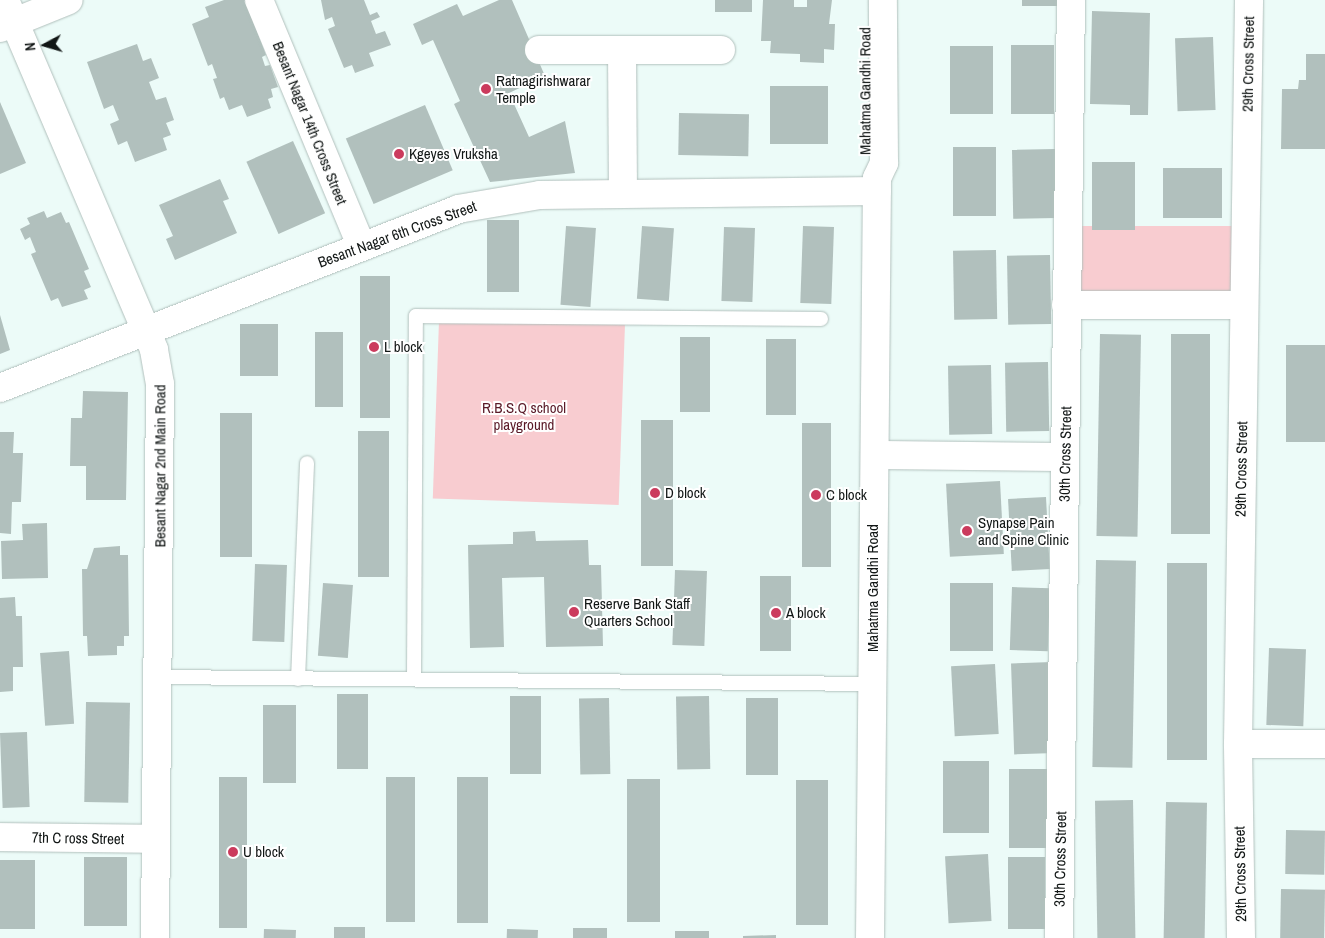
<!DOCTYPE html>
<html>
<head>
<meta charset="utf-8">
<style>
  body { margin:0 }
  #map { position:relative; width:1325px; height:938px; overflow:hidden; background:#ecfbf8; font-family:"Archivo Narrow",sans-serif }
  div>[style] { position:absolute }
  .green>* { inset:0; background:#f8ccd0; transform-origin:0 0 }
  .building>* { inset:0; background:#b1c0bd; transform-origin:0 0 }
  .roads { filter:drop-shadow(0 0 1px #b1c0bc) drop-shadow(0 0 1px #b1c0bc) }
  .service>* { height:14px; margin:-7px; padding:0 7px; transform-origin:7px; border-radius:7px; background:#fff }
  .minor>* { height:28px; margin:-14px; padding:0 14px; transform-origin:14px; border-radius:14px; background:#fff }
  .secondary>* { height:28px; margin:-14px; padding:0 14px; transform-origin:14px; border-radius:14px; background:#fff }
  .dots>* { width:14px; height:14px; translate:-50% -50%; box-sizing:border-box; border:2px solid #fff; border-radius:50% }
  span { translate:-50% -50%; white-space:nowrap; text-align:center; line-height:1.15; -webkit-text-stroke:4px #fff; paint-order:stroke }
  .street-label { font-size:15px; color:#111615 }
  .poi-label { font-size:15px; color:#111615 }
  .left { translate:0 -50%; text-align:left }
  .park-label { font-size:15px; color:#5a1a28 }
  .north { position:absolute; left:20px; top:20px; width:50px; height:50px; -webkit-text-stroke:4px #fff; paint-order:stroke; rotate:264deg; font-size:14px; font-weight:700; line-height:20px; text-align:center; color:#111615 }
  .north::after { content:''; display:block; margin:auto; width:18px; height:22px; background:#111615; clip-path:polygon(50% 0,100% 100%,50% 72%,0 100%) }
</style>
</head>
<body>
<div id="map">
  <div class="green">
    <div style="left:1075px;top:226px;width:162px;height:75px"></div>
    <div style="left:625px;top:324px;width:181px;height:186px;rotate:92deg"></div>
  </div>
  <div class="building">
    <div style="clip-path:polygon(224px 0,245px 0,266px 55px,262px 57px,265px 66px,270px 65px,278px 87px,271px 89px,273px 97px,268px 99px,271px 108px,247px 117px,242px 105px,229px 110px,224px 97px,220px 99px,213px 79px,217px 78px,212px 64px,208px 66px,192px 24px,209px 17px,205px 7px)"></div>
    <div style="clip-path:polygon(321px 0,364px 0,370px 15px,377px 12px,380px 17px,371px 21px,376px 34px,385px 31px,391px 45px,369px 53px,374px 66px,355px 73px,352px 65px,344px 68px,328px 29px,335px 26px,332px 17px,325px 20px)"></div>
    <div style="clip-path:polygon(499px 0,512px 0,545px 76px,509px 93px,529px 137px,565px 121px,575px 173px,490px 182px,454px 104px,460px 101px,433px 40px,422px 45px,413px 24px,457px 4px,463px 16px)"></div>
    <div style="left:715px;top:0;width:37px;height:12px"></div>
    <div style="clip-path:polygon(763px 0,794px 0,794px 7px,807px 7px,807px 0,832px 0,829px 24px,835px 24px,834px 50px,824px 49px,824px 63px,800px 62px,800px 54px,770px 53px,771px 41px,761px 41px)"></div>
    <div style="left:1022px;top:0;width:40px;height:6px"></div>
    <div style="clip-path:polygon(1092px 11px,1150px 13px,1148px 115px,1130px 115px,1130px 105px,1090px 104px)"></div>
    <div style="left:1213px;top:37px;width:73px;height:38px;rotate:88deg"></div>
    <div style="clip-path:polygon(137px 44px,143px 61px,151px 58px,159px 78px,149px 82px,156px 100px,166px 97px,174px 120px,166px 123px,171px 135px,163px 138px,167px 150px,135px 162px,127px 141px,118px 145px,110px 124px,119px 120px,113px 105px,104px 109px,87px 62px)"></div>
    <div style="left:1011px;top:45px;width:43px;height:69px"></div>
    <div style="left:950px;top:46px;width:43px;height:68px"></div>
    <div style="clip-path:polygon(1306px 54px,1325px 54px,1325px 149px,1281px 149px,1282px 89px,1298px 89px,1299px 80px,1306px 80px)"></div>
    <div style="left:828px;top:86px;width:58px;height:58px;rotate:90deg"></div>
    <div style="clip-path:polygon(0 102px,26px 163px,0 174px)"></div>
    <div style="left:425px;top:105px;width:71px;height:86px;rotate:67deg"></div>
    <div style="left:679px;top:113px;width:70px;height:42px;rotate:1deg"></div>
    <div style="left:293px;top:141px;width:79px;height:51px;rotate:66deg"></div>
    <div style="left:953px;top:147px;width:43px;height:69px"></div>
    <div style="left:1055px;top:149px;width:69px;height:43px;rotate:89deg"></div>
    <div style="left:1092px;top:162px;width:43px;height:68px"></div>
    <div style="left:1163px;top:168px;width:59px;height:50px"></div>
    <div style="clip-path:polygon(220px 179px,229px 199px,223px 201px,237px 233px,175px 260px,166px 239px,173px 236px,159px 205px)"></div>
    <div style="clip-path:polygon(44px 211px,47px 218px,61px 212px,66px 223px,69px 222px,89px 269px,84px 271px,91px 287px,84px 290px,88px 299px,62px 307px,58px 298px,51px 301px,31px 254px,36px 252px,30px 237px,25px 240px,20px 229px,30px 224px,27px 218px)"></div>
    <div style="left:487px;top:220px;width:32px;height:72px"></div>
    <div style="left:566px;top:226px;width:30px;height:79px;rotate:4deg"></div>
    <div style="left:642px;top:226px;width:32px;height:73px;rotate:4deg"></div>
    <div style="left:803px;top:226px;width:31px;height:77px;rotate:2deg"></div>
    <div style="left:724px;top:227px;width:31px;height:74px;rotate:2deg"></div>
    <div style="left:996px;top:250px;width:69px;height:43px;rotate:89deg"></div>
    <div style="left:1050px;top:255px;width:69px;height:43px;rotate:89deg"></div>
    <div style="left:360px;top:276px;width:30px;height:142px"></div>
    <div style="clip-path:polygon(0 315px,10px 350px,0 354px)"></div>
    <div style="left:278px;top:324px;width:52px;height:38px;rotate:90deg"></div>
    <div style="left:315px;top:332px;width:28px;height:75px"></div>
    <div style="left:1100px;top:334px;width:41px;height:202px;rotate:1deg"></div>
    <div style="left:1171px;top:334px;width:39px;height:200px"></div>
    <div style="left:680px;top:337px;width:30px;height:75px"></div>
    <div style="left:766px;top:339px;width:30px;height:76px"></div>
    <div style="left:1325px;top:345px;width:97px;height:39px;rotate:90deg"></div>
    <div style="left:1048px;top:362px;width:69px;height:43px;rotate:89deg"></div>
    <div style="left:991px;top:365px;width:69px;height:43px;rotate:89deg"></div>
    <div style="clip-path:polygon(83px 391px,128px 392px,126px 500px,86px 500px,86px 466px,70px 466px,71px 418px,82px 418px)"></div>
    <div style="left:220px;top:413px;width:32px;height:144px"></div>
    <div style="left:641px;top:420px;width:32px;height:146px"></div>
    <div style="left:802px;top:423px;width:29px;height:144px"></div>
    <div style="left:358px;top:431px;width:31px;height:146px"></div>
    <div style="clip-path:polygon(0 432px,14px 432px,13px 453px,23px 453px,21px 502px,12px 502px,11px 534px,0 533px)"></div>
    <div style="left:1000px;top:481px;width:73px;height:54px;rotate:87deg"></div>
    <div style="left:1046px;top:497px;width:72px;height:38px;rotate:87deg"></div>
    <div style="clip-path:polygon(47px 523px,48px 578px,2px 579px,1px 541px,23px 540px,22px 524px)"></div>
    <div style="clip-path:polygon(535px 531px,536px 541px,588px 540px,589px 565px,601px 565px,603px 646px,546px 647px,544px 577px,502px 578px,504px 647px,470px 648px,468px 545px,513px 544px,513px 532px)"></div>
    <div style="clip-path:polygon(120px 546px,120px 555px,128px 555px,129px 636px,124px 636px,124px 646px,117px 646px,117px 655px,88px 656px,87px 636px,83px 636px,82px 569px,87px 569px,94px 548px)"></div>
    <div style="left:1096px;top:560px;width:40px;height:207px;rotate:1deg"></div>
    <div style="left:1167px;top:563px;width:40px;height:197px"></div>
    <div style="left:255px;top:564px;width:32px;height:77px;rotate:2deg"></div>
    <div style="left:675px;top:570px;width:32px;height:75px;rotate:2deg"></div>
    <div style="left:760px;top:576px;width:31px;height:75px"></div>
    <div style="left:323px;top:583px;width:30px;height:73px;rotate:4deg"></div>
    <div style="left:950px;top:583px;width:43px;height:68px"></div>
    <div style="left:1012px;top:587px;width:38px;height:63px;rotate:2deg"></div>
    <div style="clip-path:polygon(15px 597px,16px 616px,22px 616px,23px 667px,13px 667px,13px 691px,0 692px,0 598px)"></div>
    <div style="left:1269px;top:648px;width:37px;height:77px;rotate:2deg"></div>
    <div style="left:69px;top:651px;width:73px;height:29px;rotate:86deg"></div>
    <div style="left:1052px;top:662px;width:91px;height:41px;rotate:88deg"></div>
    <div style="left:995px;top:664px;width:70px;height:44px;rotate:87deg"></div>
    <div style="left:337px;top:694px;width:31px;height:75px"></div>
    <div style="left:510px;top:696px;width:31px;height:78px"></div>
    <div style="left:709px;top:696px;width:73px;height:33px;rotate:89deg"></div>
    <div style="left:609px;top:698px;width:76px;height:30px;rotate:89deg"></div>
    <div style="left:746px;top:698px;width:32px;height:77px"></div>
    <div style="left:86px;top:702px;width:44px;height:100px;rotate:1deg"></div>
    <div style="left:263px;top:705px;width:33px;height:78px"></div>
    <div style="left:27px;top:732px;width:75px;height:27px;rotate:88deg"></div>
    <div style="left:943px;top:761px;width:46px;height:72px"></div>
    <div style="left:1009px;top:769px;width:39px;height:79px"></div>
    <div style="left:219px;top:777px;width:28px;height:151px"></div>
    <div style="left:386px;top:777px;width:29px;height:145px"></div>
    <div style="left:457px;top:777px;width:31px;height:146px"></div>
    <div style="left:627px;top:779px;width:33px;height:143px"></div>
    <div style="left:796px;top:780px;width:32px;height:145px"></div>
    <div style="left:1133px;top:800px;width:138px;height:38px;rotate:89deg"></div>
    <div style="left:1166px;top:802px;width:41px;height:136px;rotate:1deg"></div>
    <div style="left:1286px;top:830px;width:39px;height:44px;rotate:1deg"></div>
    <div style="left:988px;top:854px;width:67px;height:43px;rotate:87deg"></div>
    <div style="left:84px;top:857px;width:43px;height:69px"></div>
    <div style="left:1008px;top:857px;width:37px;height:72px"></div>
    <div style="left:0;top:860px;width:35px;height:69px"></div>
    <div style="left:1281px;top:889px;width:44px;height:49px;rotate:1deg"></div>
    <div style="left:334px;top:927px;width:31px;height:11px"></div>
    <div style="left:573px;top:928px;width:34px;height:10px"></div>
    <div style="left:264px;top:929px;width:32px;height:9px;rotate:2deg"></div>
    <div style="left:507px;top:929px;width:31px;height:9px;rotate:2deg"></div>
    <div style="left:675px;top:931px;width:34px;height:7px"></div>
    <div style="clip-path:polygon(776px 935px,776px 938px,743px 938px,743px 936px)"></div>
  </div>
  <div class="roads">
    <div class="service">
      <div style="left:159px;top:677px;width:714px;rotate:0.56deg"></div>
      <div style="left:298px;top:679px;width:216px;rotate:-87.6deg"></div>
      <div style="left:414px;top:679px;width:363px;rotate:-89.7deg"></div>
      <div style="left:416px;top:316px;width:405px;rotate:0.4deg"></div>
    </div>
    <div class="minor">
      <div style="left:5px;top:0;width:380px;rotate:66.9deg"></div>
      <div style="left:154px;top:350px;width:35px;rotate:80deg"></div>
      <div style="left:160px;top:384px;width:554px;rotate:90.52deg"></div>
      <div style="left:259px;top:0;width:265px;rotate:67.4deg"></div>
      <div style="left:539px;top:50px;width:182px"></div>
      <div style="left:622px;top:50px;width:143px;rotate:89.6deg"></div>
      <div style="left:1066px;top:305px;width:177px"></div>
      <div style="left:0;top:388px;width:492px;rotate:-21.3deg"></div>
      <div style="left:458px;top:209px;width:83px;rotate:-9.7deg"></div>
      <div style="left:540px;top:195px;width:337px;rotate:-0.7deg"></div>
      <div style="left:875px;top:455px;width:190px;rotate:0.6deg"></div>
      <div style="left:1238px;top:744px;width:87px"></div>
      <div style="left:0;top:837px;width:156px;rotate:0.7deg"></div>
      <div style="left:1059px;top:938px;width:938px;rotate:-89.27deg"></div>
      <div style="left:1241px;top:938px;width:194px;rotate:-90.9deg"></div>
      <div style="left:1238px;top:744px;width:744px;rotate:-89.15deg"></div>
    </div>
    <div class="secondary">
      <div style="left:0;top:28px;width:74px;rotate:-22.1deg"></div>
      <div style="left:870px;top:938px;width:760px;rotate:-89.47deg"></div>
      <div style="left:877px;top:178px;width:17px;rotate:-65deg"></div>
      <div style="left:884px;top:163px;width:163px;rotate:-90.4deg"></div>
    </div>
  </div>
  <div class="dots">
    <div style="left:486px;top:89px;background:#cb3b5d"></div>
    <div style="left:399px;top:154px;background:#cb3b5d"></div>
    <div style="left:374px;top:347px;background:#cb3b5d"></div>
    <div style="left:655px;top:493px;background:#cb3b5d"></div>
    <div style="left:816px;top:495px;background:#cb3b5d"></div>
    <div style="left:967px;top:531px;background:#cb3b5d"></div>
    <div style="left:574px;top:612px;background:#cb3b5d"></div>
    <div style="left:776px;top:613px;background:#cb3b5d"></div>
    <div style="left:233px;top:852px;background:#cb3b5d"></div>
  </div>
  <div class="street-label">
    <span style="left:1248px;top:64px;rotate:-89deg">29th Cross Street</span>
    <span style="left:865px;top:91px;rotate:-90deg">Mahatma Gandhi Road</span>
    <span style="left:310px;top:123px;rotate:68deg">Besant Nagar 14th Cross Street</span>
    <span style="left:397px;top:234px;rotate:-20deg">Besant Nagar 6th Cross Street</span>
    <span style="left:1065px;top:454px;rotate:-89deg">30th Cross Street</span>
    <span style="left:160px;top:466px;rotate:-90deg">Besant Nagar 2nd Main Road</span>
    <span style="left:1241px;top:469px;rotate:-89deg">29th Cross Street</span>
    <span style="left:873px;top:588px;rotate:-90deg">Mahatma Gandhi Road</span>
    <span style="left:78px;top:838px;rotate:1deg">7th C ross Street</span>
    <span style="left:1060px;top:859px;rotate:-89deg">30th Cross Street</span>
    <span style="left:1240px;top:874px;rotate:-91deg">29th Cross Street</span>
  </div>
  <div class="poi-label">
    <span class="left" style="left:496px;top:89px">Ratnagirishwarar<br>Temple</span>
    <span class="left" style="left:409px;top:154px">Kgeyes Vruksha</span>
    <span class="left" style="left:384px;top:347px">L block</span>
    <span class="left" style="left:665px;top:493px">D block</span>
    <span class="left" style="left:826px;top:495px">C block</span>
    <span class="left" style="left:978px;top:531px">Synapse Pain<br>and Spine Clinic</span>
    <span class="left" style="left:584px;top:612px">Reserve Bank Staff<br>Quarters School</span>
    <span class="left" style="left:786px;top:613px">A block</span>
    <span class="left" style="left:243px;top:852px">U block</span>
  </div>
  <div class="park-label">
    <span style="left:524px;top:416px">R.B.S.Q school<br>playground</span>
  </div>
  <div class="north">N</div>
</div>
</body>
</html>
